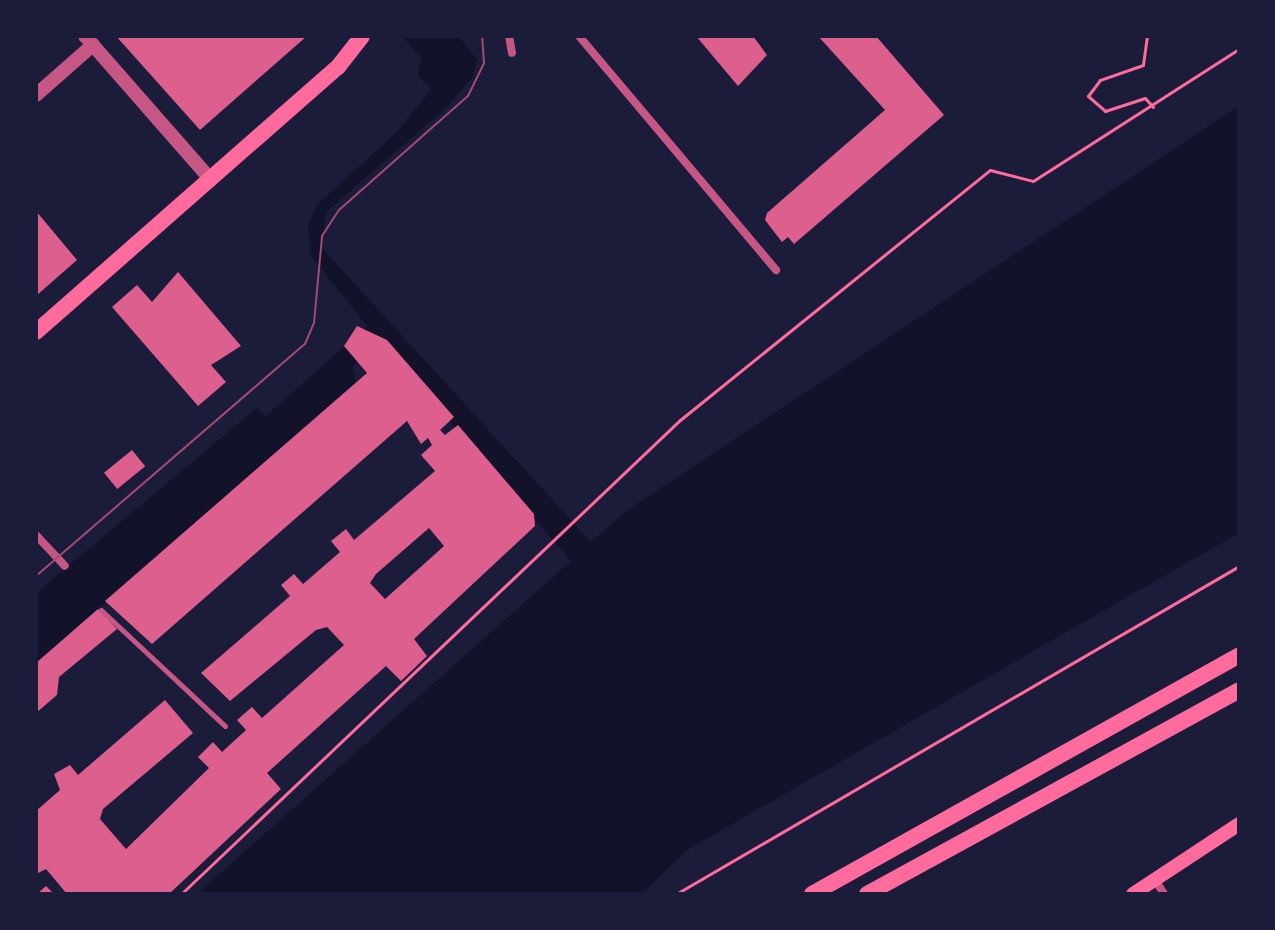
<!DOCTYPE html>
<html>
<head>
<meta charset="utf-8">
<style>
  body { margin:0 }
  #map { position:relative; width:1275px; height:930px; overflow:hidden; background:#1b1b3a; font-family:Karla,sans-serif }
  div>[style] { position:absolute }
  .water>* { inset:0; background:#12122b }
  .building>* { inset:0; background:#dd5f8e; transform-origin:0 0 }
  .path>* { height:3px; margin:-1.5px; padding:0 1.5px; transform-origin:1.5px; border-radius:1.5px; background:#ff6b9d }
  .service>* { height:5px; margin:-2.5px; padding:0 2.5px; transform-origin:2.5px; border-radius:2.5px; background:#c65784 }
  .minor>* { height:8px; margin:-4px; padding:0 4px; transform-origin:4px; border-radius:4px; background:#c65784 }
  .tertiary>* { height:14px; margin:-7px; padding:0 7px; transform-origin:7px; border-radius:7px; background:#c65784 }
  .secondary>* { height:14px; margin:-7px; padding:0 7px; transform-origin:7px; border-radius:7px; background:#ff6b9d }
  .primary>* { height:16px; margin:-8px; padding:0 8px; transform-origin:8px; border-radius:8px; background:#ff6b9d }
  .tram>* { height:2px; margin:-1px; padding:0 1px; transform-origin:1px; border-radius:1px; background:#a44b75 }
  span { translate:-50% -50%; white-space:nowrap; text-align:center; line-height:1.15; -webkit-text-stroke:8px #1b1b3a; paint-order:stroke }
  .frame { position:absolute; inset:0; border:38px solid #1b1b3a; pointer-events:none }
</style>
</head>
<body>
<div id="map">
  <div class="water">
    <div style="clip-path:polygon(402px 36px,458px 36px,477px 59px,473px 76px,446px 108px,327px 211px,321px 247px,591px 542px,626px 511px,1239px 106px,1239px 533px,687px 850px,642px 894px,197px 894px,571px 561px,381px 342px,370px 342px,353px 367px,356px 383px,36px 663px,36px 593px,257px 408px,266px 416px,367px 326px,311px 256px,308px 224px,317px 205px,399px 130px,431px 89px,418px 76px,421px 58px)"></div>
  </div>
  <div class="building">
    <div style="clip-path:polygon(116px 36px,307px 36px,200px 130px)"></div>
    <div style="clip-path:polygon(696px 36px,753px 36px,767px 55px,738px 86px)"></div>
    <div style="clip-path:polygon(818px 36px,876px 36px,944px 115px,794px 244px,788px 237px,782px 242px,765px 220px,767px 213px,885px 110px)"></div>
    <div style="clip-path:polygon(36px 211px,77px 260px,36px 296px)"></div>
    <div style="clip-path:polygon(178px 272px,241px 346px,211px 365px,226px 382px,198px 406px,112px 307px,137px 285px,152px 302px)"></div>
    <div style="clip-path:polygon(evenodd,357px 326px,387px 340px,454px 417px,440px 430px,445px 435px,458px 425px,534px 514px,535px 526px,414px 639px,427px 656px,401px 681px,386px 666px,267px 773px,281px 789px,169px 894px,67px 894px,46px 869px,36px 874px,36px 811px,60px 790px,54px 774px,70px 765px,78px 775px,165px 700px,193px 733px,103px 809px,100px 819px,126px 849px,209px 768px,198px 757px,213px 742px,222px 752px,246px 730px,237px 720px,252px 707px,262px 718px,344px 645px,327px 627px,316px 630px,230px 701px,201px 673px,290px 596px,281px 585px,294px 574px,303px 584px,340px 552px,331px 541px,346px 529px,354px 540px,435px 471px,421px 455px,432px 445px,428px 438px,421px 444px,407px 421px,152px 644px,105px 601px,367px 373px,344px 346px,357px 326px,429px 528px,444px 546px,385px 599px,370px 583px,376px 574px,429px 528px)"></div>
    <div style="left:132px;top:450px;width:21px;height:36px;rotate:51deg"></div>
    <div style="clip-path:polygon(98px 609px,117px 629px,59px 677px,57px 695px,36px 713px,36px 663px)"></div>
    <div style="clip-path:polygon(46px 886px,54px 894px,37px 894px)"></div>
  </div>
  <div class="path">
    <div style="left:1147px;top:36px;width:29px;rotate:98deg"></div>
    <div style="left:1143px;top:65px;width:46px;rotate:160.8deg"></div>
    <div style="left:1100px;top:80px;width:20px;rotate:127deg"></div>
    <div style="left:1088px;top:96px;width:23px;rotate:41deg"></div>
    <div style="left:1105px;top:111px;width:42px;rotate:-18deg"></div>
    <div style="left:1145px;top:98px;width:12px;rotate:48deg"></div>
    <div style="left:181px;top:894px;width:688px;rotate:-43.53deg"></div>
    <div style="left:680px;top:420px;width:398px;rotate:-38.9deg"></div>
    <div style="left:990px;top:170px;width:44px;rotate:14.3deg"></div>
    <div style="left:1033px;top:181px;width:245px;rotate:-32.7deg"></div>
    <div style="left:676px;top:894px;width:652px;rotate:-30.22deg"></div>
  </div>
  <div class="service">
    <div style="left:101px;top:610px;width:170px;rotate:43.1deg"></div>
  </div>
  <div class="minor">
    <div style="left:509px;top:36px;width:17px;rotate:80deg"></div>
    <div style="left:579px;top:36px;width:306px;rotate:49.9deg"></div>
    <div style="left:36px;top:535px;width:42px;rotate:46.9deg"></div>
    <div style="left:1155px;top:880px;width:17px;rotate:57deg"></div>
  </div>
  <div class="tertiary">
    <div style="left:85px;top:36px;width:191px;rotate:48.8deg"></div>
    <div style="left:36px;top:95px;width:76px;rotate:-41.3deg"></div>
  </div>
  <div class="secondary">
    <div style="left:1133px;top:894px;width:127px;rotate:-33.4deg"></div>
  </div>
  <div class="primary">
    <div style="left:36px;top:332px;width:402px;rotate:-41.3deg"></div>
    <div style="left:338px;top:67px;width:39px;rotate:-52deg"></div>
    <div style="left:812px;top:894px;width:489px;rotate:-29.2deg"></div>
    <div style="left:867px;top:894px;width:424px;rotate:-28.7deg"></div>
  </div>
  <div class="tram">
    <div style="left:36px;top:576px;width:355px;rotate:-40.8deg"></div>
    <div style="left:305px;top:344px;width:23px;rotate:-67deg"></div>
    <div style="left:314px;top:323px;width:87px;rotate:-84.7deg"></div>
    <div style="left:322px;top:236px;width:31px;rotate:-57deg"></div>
    <div style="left:339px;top:210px;width:172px;rotate:-41.5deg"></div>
    <div style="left:468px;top:96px;width:37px;rotate:-64deg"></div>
    <div style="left:484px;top:63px;width:27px;rotate:-94deg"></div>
  </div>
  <div class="frame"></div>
</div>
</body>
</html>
